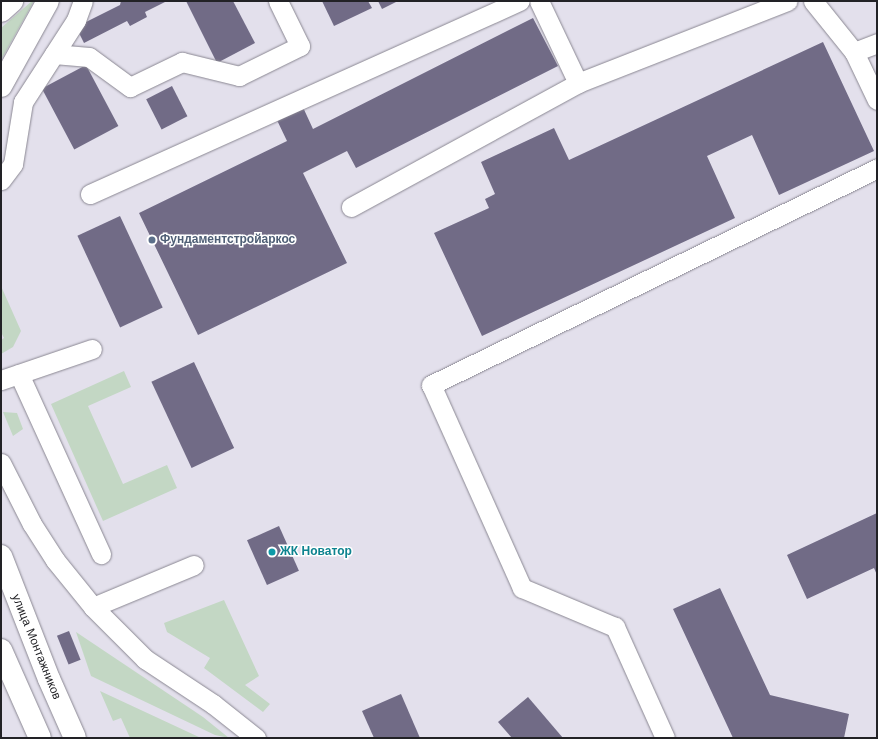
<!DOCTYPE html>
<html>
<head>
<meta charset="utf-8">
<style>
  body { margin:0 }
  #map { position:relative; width:878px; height:739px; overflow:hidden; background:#e3e0ec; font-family:"Work Sans",sans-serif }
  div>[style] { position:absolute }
  .green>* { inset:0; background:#c3d7c4 }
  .building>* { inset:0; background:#716b86; transform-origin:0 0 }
  .roads { filter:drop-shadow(0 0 1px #8a8792) drop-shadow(0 0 1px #8a8792) }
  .minor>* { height:19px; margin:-9.5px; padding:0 9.5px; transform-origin:9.5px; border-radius:9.5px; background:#fff }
  .major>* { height:22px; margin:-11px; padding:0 11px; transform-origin:11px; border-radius:11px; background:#fff }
  .dots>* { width:11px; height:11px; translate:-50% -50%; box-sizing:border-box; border:2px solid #fff; border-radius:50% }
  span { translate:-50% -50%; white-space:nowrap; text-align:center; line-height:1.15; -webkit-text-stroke:3px #fff; paint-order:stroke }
  .service-label { font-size:12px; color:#4e5e75; font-weight:700 }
  .left { translate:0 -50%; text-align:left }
  .culture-label { font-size:12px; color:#0d838f; font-weight:700 }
  .street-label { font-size:12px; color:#222226 }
  .frame { position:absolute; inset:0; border:2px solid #222226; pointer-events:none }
</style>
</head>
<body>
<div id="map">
  <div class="green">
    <div style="clip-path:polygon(32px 1px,34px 1px,1px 60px,1px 28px)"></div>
    <div style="clip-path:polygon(1px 286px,21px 331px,13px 347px,1px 354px,1px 340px,4px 338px,1px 332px)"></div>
    <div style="clip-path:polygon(124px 371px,131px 387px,88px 406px,123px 484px,167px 465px,177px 488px,103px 521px,51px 404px)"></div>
    <div style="clip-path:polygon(3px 412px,17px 413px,23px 429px,13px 436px)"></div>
    <div style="clip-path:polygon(224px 600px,259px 676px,245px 685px,270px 704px,263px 712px,204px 668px,210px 658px,167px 632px,164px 623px)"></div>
    <div style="clip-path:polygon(76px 632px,203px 717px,229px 738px,215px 735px,91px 676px)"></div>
    <div style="clip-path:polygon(100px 691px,201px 738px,130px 738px,121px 718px,113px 721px)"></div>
  </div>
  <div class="building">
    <div style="clip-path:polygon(121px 1px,167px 1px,145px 12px,147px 17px,130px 26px,127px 21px,84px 43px,76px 27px,120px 5px)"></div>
    <div style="clip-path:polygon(186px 1px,233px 1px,255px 43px,217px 63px)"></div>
    <div style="clip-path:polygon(322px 1px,368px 1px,372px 8px,334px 26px)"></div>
    <div style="clip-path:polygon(378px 1px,398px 1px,382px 9px)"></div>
    <div style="clip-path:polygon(533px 18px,558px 66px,356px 168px,347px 151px,303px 173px,347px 263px,198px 335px,139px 213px,287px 141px,275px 116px,301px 103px,313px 129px)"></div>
    <div style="clip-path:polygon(823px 42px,874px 151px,779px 195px,752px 135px,707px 156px,735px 218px,482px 336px,434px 233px,489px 208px,485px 199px,495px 194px,481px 162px,554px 128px,569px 160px)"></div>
    <div style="left:86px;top:65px;width:69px;height:50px;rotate:62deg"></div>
    <div style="left:172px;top:86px;width:34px;height:29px;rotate:63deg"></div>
    <div style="left:120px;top:216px;width:101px;height:47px;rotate:65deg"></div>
    <div style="left:194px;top:362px;width:95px;height:47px;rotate:65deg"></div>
    <div style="clip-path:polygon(877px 513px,877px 575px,874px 568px,807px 599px,787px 555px)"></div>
    <div style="left:279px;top:526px;width:49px;height:35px;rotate:66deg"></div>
    <div style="clip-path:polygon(720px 588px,770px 695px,849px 714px,844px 738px,733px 738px,673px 609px)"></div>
    <div style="left:69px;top:631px;width:31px;height:13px;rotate:68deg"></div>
    <div style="clip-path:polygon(401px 694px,420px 738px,374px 738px,362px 711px)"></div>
    <div style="clip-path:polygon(528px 697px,563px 738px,512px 738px,498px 722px)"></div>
  </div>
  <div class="roads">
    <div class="minor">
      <div style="left:539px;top:1px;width:91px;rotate:64.6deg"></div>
      <div style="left:813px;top:1px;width:65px;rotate:51.2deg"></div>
      <div style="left:854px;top:52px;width:53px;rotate:64.4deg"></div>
      <div style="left:854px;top:52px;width:25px;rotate:-21deg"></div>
      <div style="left:54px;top:54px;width:35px;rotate:5deg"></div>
      <div style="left:89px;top:57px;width:51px;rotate:36.2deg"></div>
      <div style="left:130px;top:87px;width:58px;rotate:-25.7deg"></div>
      <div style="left:182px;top:62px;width:59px;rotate:13.8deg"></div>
      <div style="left:239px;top:76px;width:68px;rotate:-26.2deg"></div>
      <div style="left:300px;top:46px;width:50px;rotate:-116.1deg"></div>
      <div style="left:1px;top:180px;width:20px;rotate:-53deg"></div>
      <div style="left:13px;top:164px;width:63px;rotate:-80.8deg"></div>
      <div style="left:23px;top:102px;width:98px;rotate:-57.1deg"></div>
      <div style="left:76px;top:20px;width:20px;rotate:-70deg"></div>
      <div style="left:90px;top:194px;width:471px;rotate:-24.2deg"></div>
      <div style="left:351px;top:207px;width:259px;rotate:-28.6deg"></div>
      <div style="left:578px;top:83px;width:225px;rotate:-21.4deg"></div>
      <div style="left:19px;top:374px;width:198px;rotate:65.5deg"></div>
      <div style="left:1px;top:380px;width:96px;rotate:-18.8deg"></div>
      <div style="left:1px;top:463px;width:68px;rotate:63.1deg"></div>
      <div style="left:32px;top:524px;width:43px;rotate:57.4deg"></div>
      <div style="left:55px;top:560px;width:60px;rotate:51deg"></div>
      <div style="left:93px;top:607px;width:74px;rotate:45deg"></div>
      <div style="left:145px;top:659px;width:82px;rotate:33.5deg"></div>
      <div style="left:213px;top:704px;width:55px;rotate:38.3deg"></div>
      <div style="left:93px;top:607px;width:109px;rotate:-22.6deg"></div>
      <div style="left:665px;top:738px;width:122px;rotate:-114.2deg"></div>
      <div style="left:615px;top:627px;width:101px;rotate:-157.2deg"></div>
      <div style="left:522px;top:588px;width:222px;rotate:-114.1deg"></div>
      <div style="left:431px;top:385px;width:496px;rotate:-25.9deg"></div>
    </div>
    <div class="major">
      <div style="left:1px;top:11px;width:15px;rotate:-42deg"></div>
      <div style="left:1px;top:86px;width:97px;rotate:-61.1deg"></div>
      <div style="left:1px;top:556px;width:132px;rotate:68.7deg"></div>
      <div style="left:49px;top:679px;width:64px;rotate:66.2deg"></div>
      <div style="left:1px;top:650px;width:96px;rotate:66.1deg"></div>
    </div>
  </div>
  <div class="dots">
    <div style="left:152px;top:240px;background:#5c6f8a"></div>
    <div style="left:272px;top:552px;background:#0f9aa8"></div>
  </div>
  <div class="service-label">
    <span class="left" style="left:160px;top:240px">Фундаментстройаркос</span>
  </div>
  <div class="culture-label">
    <span class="left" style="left:280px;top:552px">ЖК Новатор</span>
  </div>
  <div class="street-label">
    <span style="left:36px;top:647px;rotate:68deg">улица Монтажников</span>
  </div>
  <div class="frame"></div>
</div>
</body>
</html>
